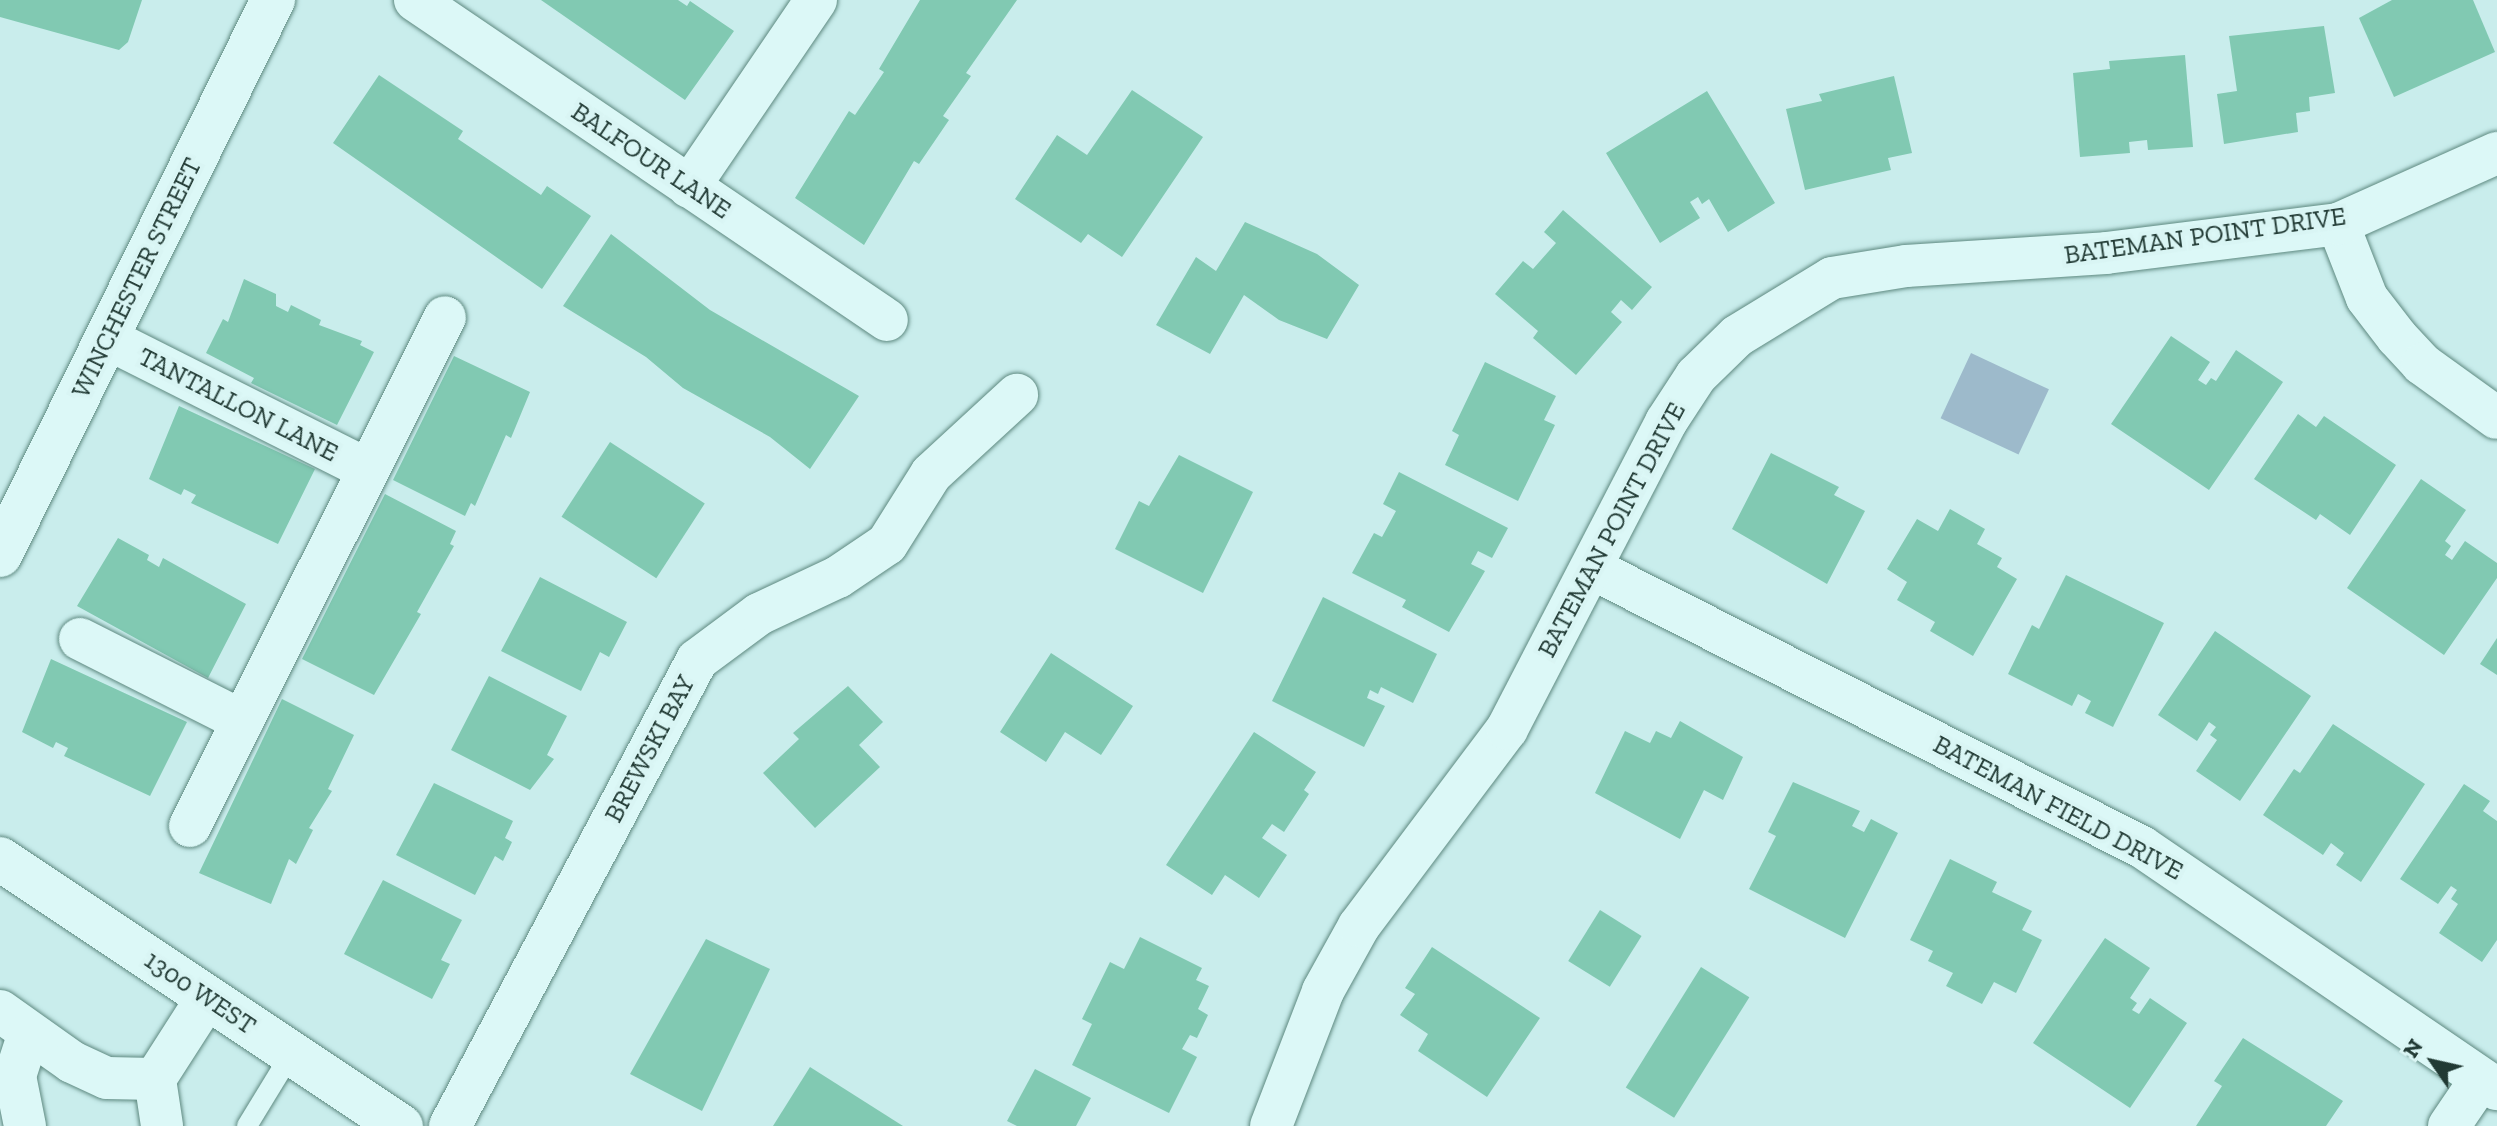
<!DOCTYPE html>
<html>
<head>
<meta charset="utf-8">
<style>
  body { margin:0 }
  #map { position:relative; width:2497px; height:1126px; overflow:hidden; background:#c9edec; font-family:"Zilla Slab",serif }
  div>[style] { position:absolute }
  .green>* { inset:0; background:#9dbacb; transform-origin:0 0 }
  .building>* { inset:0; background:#81c9b2; transform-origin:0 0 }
  .roads { filter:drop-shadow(0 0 2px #5e8980) drop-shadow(0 0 2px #5e8980) }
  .service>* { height:20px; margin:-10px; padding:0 10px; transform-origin:10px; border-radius:10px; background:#dcf8f7 }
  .minor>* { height:42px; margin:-21px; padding:0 21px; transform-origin:21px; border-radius:21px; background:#dcf8f7 }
  .secondary>* { height:44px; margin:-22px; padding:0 22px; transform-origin:22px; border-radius:22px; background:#dcf8f7 }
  span { translate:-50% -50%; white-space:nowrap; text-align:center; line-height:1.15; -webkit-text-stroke:8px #d9f5f4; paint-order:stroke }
  .street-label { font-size:26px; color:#213a34 }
  .north { position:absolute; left:2393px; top:1022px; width:80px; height:80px; -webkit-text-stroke:6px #d9f5f4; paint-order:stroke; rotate:304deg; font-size:22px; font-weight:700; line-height:32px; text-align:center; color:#213a34 }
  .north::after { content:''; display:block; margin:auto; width:28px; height:36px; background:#213a34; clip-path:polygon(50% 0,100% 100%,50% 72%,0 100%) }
</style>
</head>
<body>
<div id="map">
  <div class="green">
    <div style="left:1971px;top:353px;width:86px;height:72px;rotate:25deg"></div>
  </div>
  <div class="building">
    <div style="clip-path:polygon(0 0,142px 0,128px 42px,119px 50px,0 17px)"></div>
    <div style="clip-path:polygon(541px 0,678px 0,687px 6px,690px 1px,734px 31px,685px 100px)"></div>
    <div style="clip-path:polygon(920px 0,1017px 0,966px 73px,971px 76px,943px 116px,949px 120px,919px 164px,914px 161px,864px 245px,795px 198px,849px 111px,855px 115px,884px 72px,879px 69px)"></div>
    <div style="clip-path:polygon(2392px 0,2473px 0,2495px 52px,2394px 97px,2359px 18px)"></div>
    <div style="clip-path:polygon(2324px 26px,2335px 93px,2309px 97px,2310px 111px,2296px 113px,2298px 132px,2224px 144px,2217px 94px,2237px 91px,2229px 36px)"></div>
    <div style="clip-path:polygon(2185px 55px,2193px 147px,2148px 150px,2147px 140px,2129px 142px,2130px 153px,2080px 157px,2073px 73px,2110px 69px,2109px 61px)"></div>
    <div style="clip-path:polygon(379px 75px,463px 131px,458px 139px,541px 195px,547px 186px,591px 216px,542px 289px,333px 143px)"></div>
    <div style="clip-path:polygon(1894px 76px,1912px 153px,1888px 158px,1891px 170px,1805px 190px,1786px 109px,1822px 101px,1819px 94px)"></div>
    <div style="clip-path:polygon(1132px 90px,1203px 137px,1122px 257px,1088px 234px,1081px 243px,1015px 199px,1057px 135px,1087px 155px)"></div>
    <div style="clip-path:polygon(1707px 91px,1775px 203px,1728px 232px,1709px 199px,1702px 204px,1698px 197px,1690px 202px,1700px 218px,1660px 243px,1606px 153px)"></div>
    <div style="clip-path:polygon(1563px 210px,1652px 287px,1632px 310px,1621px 300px,1611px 312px,1622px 322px,1576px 375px,1533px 338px,1538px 331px,1495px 294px,1523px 261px,1533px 269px,1556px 243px,1544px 232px)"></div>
    <div style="clip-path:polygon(1245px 222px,1317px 254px,1359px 285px,1327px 339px,1279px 320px,1244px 295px,1210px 354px,1156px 325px,1196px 257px,1216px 271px)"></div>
    <div style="clip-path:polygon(611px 234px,710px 310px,859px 396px,810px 469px,770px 437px,683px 388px,646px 357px,563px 306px)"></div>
    <div style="clip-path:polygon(244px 279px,276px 294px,276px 306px,288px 312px,291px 305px,321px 320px,319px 325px,362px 341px,360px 345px,374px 352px,337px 425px,251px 383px,254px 378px,206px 353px,223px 319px,228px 322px)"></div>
    <div style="clip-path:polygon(2171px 336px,2210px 362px,2198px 380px,2206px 385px,2211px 378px,2216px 381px,2236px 350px,2283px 382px,2209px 490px,2111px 424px)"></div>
    <div style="clip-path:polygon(454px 356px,530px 392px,511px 438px,506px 435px,475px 506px,471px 503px,465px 516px,393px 480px)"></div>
    <div style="clip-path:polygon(1485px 362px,1556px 396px,1544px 420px,1555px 425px,1518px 501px,1445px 465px,1459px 435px,1452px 431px)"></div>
    <div style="clip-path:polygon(179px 406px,315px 469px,278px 544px,191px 503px,196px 495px,184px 489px,181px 495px,149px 479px)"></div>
    <div style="clip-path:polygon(2298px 414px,2316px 427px,2324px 416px,2396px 465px,2350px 535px,2320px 514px,2316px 520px,2254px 479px)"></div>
    <div style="left:610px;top:442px;width:113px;height:89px;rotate:33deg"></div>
    <div style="clip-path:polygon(1771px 453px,1839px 487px,1834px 495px,1865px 511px,1827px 584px,1732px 529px)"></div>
    <div style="clip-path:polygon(1179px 455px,1253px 492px,1203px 593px,1115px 549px,1139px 501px,1149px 506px)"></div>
    <div style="clip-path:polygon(1399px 472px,1508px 528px,1492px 558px,1478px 551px,1471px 564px,1485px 571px,1449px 632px,1402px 607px,1406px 600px,1352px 573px,1374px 533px,1382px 537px,1396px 511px,1383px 504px)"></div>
    <div style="clip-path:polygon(2421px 479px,2466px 510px,2445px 541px,2451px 546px,2445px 555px,2452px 560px,2465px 541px,2497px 563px,2497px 578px,2444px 655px,2347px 588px)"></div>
    <div style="clip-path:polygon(385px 494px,456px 531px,450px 544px,454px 546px,417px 612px,421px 614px,374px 695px,302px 659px)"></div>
    <div style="clip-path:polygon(1950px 509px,1985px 529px,1977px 544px,2002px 558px,1997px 567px,2017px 579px,1973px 656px,1930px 631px,1935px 622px,1897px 600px,1907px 582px,1887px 569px,1917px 519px,1938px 531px)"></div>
    <div style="clip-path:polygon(118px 538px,149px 555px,147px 560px,159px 567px,163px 558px,246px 604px,208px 678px,77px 606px)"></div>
    <div style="clip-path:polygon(2066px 575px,2164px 623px,2113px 727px,2085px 713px,2091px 701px,2078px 694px,2072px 706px,2008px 674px,2032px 625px,2039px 629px)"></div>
    <div style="clip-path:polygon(540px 577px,627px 622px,609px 657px,600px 652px,581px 691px,501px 651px)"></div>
    <div style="clip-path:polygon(1323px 597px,1437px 654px,1413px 703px,1381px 687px,1378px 694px,1370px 690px,1367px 698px,1385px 706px,1364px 747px,1272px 701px)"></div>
    <div style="clip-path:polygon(2215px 631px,2311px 696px,2240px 801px,2196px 771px,2217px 740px,2210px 735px,2216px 727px,2209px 722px,2197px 741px,2158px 715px)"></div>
    <div style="clip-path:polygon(2497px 638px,2497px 675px,2480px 664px)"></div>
    <div style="clip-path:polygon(1051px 653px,1133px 706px,1101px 755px,1065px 732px,1046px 762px,1000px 732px)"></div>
    <div style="clip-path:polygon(51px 659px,187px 722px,150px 796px,64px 756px,68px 748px,56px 742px,53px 748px,22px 732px)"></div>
    <div style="clip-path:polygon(489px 676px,567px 716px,547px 755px,554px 759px,530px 790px,451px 750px)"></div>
    <div style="clip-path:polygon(848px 686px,883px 722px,859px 745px,880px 767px,815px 828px,763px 773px,799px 739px,793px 733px)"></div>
    <div style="clip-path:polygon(282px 699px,354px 735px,328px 789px,332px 791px,309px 828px,313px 830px,296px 864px,289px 859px,271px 904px,199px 873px)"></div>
    <div style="clip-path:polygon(1680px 721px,1743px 757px,1723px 800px,1704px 790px,1680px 839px,1595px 793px,1625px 731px,1650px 743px,1656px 731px,1671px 738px)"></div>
    <div style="clip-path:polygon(2333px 724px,2425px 784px,2361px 882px,2336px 865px,2344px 853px,2331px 843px,2323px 855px,2263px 815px,2294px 769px,2300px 773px)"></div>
    <div style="clip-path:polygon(1254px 732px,1316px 772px,1304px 790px,1309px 794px,1284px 832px,1272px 824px,1262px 838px,1287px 855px,1259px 898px,1225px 875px,1212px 895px,1166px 865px)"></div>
    <div style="clip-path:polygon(1793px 782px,1860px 811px,1852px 826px,1864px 832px,1871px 819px,1898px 833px,1845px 938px,1749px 889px,1776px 836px,1768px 832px)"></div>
    <div style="clip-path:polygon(434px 783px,513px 821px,505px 838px,512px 842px,503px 861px,495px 856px,475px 895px,396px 855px)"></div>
    <div style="clip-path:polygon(2464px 784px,2490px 801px,2483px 811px,2497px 821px,2497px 940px,2482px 962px,2439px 933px,2458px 904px,2451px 899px,2457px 890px,2451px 886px,2438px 904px,2400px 879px)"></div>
    <div style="clip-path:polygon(1950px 859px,1997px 882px,1992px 892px,2032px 911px,2022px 930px,2042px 940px,2016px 993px,1994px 982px,1982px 1004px,1946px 986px,1953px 973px,1928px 961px,1933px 951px,1910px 940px)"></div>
    <div style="clip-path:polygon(383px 880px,462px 920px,441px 960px,450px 964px,432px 999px,344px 954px)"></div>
    <div style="left:1600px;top:910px;width:49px;height:60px;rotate:32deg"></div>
    <div style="clip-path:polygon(1140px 937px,1202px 968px,1196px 980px,1209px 986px,1198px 1009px,1208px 1015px,1197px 1038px,1190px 1035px,1182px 1049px,1197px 1057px,1169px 1113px,1072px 1065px,1092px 1024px,1082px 1019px,1110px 962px,1124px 969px)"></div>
    <div style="clip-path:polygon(2105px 938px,2150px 968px,2130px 998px,2137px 1003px,2132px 1010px,2139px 1014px,2150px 998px,2187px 1023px,2130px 1108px,2033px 1043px)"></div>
    <div style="clip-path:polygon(706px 939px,770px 969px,702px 1111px,630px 1074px)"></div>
    <div style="clip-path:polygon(1432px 947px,1540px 1018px,1487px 1097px,1418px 1051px,1428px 1034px,1400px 1015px,1415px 994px,1405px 988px)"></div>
    <div style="left:1701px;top:967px;width:57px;height:142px;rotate:32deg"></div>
    <div style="clip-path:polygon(2243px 1038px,2343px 1101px,2326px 1126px,2196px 1126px,2222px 1086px,2214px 1081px)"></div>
    <div style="clip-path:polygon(810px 1067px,903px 1126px,773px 1126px)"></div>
    <div style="clip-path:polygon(1035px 1069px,1091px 1098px,1076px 1126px,1017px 1126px,1007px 1121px)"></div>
  </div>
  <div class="roads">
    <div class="service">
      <div style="left:247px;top:1126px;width:84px;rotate:-58.6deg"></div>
    </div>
    <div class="minor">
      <div style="left:415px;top:0;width:570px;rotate:34.14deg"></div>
      <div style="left:689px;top:187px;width:226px;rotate:-55.8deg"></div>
      <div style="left:2338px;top:224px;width:79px;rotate:68.6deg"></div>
      <div style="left:2367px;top:298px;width:49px;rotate:52.4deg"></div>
      <div style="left:2397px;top:337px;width:37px;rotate:47deg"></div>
      <div style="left:2422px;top:364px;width:92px;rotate:35.8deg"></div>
      <div style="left:108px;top:339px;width:291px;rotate:26.7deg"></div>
      <div style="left:1593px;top:569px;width:615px;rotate:26.86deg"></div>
      <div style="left:2142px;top:847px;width:430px;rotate:34.3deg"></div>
      <div style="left:80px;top:639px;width:182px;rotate:26.8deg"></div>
      <div style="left:190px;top:826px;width:569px;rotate:-63.39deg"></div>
      <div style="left:0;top:1011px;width:88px;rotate:35.3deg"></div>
      <div style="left:72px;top:1062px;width:38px;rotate:25deg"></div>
      <div style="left:107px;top:1078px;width:48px;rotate:1.2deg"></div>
      <div style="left:155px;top:1079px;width:96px;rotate:-57.3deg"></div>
      <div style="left:155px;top:1079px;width:48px;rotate:81.5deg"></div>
      <div style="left:25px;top:1126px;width:51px;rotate:-101.3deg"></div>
      <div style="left:15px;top:1076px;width:45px;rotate:-72deg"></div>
      <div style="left:450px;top:1126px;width:527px;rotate:-62.07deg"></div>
      <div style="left:697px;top:660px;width:77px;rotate:-36.6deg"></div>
      <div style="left:759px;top:614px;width:87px;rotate:-25.1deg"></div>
      <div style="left:838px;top:577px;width:59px;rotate:-34deg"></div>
      <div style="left:887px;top:544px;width:83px;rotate:-57.8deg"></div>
      <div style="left:931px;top:474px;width:117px;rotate:-42.6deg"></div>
      <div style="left:1271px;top:1126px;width:145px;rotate:-68.9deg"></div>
      <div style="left:1323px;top:991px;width:74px;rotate:-61deg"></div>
      <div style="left:1359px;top:926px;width:246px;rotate:-53.1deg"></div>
      <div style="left:1507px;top:729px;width:346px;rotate:-62.6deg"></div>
      <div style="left:1666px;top:422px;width:55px;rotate:-56.9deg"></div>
      <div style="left:1696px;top:376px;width:57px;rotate:-44.3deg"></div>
      <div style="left:1737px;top:336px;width:111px;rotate:-31.4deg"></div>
      <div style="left:1832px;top:278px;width:75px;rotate:-9.2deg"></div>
      <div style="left:1906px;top:266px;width:200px;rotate:-3.7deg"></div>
      <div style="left:2106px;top:253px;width:234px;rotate:-7.1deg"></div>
      <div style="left:2338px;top:224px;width:174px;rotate:-24.1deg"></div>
      <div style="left:2449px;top:1126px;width:57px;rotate:-55.8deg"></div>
    </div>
    <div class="secondary">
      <div style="left:0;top:555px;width:619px;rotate:-63.81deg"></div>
      <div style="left:0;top:859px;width:482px;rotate:33.7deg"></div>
    </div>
  </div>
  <div class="street-label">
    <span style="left:651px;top:161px;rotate:34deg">BALFOUR LANE</span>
    <span style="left:2205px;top:236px;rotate:-8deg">BATEMAN POINT DRIVE</span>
    <span style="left:137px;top:278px;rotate:-64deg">WINCHESTER STREET</span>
    <span style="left:238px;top:405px;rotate:27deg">TANTALLON LANE</span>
    <span style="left:1612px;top:530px;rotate:-62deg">BATEMAN POINT DRIVE</span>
    <span style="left:650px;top:749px;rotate:-62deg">BREWSKI BAY</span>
    <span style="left:2058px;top:808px;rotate:28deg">BATEMAN FIELD DRIVE</span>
    <span style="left:200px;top:993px;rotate:34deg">1300 WEST</span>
  </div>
  <div class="north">N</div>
</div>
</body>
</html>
